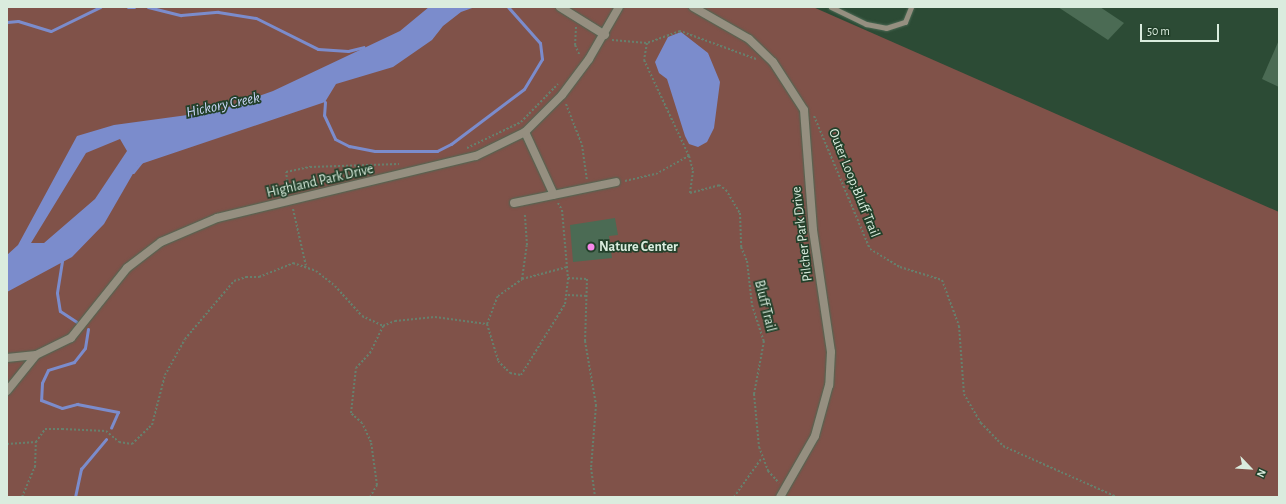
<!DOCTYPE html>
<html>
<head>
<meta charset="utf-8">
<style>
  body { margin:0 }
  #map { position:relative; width:1286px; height:504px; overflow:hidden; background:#2c4b35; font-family:"Alegreya Sans",sans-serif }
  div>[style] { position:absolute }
  .green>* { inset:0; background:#805249 }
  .water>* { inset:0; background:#7b8ccc }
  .stream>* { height:3px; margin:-1.5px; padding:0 1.5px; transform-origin:1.5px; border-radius:1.5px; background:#7b8ccc }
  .building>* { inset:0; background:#4b6b54 }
  .path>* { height:2px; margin-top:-1px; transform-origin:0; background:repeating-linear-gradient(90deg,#66806d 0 2px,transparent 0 4px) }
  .roads { filter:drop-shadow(0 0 1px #4b6853) drop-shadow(0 0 1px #4b6853) }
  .lane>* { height:5px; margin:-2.5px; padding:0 2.5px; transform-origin:2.5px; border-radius:2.5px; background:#958f80 }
  .street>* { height:8px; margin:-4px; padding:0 4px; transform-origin:4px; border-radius:4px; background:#958f80 }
  .dots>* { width:11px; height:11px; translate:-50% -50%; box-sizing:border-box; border:2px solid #22402a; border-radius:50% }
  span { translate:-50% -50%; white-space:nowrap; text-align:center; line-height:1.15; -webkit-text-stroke:3.5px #22402a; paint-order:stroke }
  .street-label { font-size:14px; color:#daecde }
  .poi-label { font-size:14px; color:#daecde; font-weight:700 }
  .left { translate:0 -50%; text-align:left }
  .water-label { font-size:15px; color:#cbd6f9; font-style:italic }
  .frame { position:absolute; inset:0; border:8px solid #daecde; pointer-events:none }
  .north { position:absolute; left:1230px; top:448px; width:40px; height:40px; -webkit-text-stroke:3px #22402a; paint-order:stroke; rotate:115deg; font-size:11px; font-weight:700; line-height:16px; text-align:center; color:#daecde }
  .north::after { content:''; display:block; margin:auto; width:14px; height:18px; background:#daecde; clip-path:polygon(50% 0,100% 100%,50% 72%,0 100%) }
  .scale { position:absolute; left:1140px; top:24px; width:79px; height:18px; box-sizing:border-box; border:2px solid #daecde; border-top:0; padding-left:5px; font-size:12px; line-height:14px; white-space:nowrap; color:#daecde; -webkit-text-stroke:3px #22402a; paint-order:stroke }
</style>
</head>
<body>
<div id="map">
  <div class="green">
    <div style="clip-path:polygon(7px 7px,813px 7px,1279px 212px,1279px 497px,7px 497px)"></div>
  </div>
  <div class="water">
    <div style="clip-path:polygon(evenodd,429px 7px,475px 7px,461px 12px,443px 26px,432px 40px,393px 67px,336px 84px,325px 102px,138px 165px,104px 224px,72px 257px,7px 292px,7px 255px,18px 245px,77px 136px,114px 125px,217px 111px,273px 91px,400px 31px,429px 7px,120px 139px,127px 151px,95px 199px,44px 243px,31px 243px,86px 153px,120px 139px)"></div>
    <div style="clip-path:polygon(681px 32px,708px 53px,720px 82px,714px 128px,707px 142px,698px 147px,689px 144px,685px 136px,667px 79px,659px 73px,655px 62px,668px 37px)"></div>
  </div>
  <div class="stream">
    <div style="left:128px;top:7px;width:6px"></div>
    <div style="left:148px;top:7px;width:34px;rotate:14deg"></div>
    <div style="left:181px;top:15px;width:37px;rotate:-5deg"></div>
    <div style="left:218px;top:12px;width:38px;rotate:9deg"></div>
    <div style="left:256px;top:18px;width:69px;rotate:26.6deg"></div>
    <div style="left:318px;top:49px;width:30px;rotate:4deg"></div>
    <div style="left:348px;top:51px;width:16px;rotate:-14deg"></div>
    <div style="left:7px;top:22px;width:11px;rotate:-5deg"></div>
    <div style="left:18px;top:21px;width:34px;rotate:17deg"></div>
    <div style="left:51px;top:31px;width:55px;rotate:-26.1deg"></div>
    <div style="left:325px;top:102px;width:13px;rotate:94deg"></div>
    <div style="left:324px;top:115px;width:26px;rotate:65deg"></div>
    <div style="left:335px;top:139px;width:16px;rotate:27deg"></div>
    <div style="left:349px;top:146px;width:26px;rotate:11deg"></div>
    <div style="left:375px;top:151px;width:62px"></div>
    <div style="left:437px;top:151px;width:16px;rotate:-27deg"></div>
    <div style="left:451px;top:144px;width:91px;rotate:-37deg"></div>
    <div style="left:524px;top:89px;width:35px;rotate:-59deg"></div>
    <div style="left:542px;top:59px;width:16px;rotate:-97deg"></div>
    <div style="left:540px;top:43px;width:48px;rotate:-131.6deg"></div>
    <div style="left:133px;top:172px;width:13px;rotate:-51deg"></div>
    <div style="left:62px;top:261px;width:32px;rotate:99deg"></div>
    <div style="left:57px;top:293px;width:18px;rotate:81deg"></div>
    <div style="left:60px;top:311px;width:20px;rotate:33deg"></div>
    <div style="left:88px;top:329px;width:19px;rotate:99deg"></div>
    <div style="left:85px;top:348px;width:18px;rotate:128deg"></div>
    <div style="left:74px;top:362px;width:27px;rotate:163deg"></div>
    <div style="left:48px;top:370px;width:14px;rotate:115deg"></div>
    <div style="left:42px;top:383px;width:17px;rotate:93deg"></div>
    <div style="left:41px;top:400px;width:22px;rotate:21deg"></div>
    <div style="left:62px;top:408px;width:16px;rotate:-15deg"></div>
    <div style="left:77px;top:404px;width:42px;rotate:11deg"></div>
    <div style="left:118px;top:412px;width:17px;rotate:114deg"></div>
    <div style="left:75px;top:497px;width:29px;rotate:-78deg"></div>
    <div style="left:81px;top:469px;width:39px;rotate:-50deg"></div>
  </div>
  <div class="building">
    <div style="clip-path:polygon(1058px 7px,1100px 7px,1124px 23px,1108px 40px)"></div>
    <div style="clip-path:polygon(1279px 40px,1279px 87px,1262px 79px)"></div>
    <div style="clip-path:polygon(615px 218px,618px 235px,609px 236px,612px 258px,573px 262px,570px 225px)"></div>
  </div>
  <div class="path">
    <div style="left:576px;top:27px;width:18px;rotate:93deg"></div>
    <div style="left:575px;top:45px;width:12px;rotate:66deg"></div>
    <div style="left:612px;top:40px;width:35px;rotate:5deg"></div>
    <div style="left:756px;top:59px;width:81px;rotate:-159.8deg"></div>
    <div style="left:680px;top:31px;width:35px;rotate:160deg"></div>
    <div style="left:647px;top:43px;width:17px;rotate:100deg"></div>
    <div style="left:644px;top:60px;width:106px;rotate:64.9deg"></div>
    <div style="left:689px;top:156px;width:16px;rotate:75deg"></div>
    <div style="left:693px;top:171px;width:22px;rotate:98deg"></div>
    <div style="left:690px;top:193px;width:30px;rotate:-15deg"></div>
    <div style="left:719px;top:185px;width:9px;rotate:36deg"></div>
    <div style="left:726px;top:190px;width:27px;rotate:59deg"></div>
    <div style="left:740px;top:213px;width:34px;rotate:88deg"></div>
    <div style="left:741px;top:247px;width:15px;rotate:67deg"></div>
    <div style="left:747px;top:261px;width:44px;rotate:83.5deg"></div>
    <div style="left:752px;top:305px;width:38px;rotate:72deg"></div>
    <div style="left:764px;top:341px;width:54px;rotate:100.7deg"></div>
    <div style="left:754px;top:394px;width:53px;rotate:84.6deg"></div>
    <div style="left:759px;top:447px;width:26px;rotate:69deg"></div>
    <div style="left:768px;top:471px;width:16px;rotate:47deg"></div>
    <div style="left:566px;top:104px;width:44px;rotate:68.7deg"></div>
    <div style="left:582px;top:145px;width:35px;rotate:82deg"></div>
    <div style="left:814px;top:116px;width:144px;rotate:67.2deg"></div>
    <div style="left:870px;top:249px;width:35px;rotate:31deg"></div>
    <div style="left:900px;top:267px;width:44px;rotate:17.2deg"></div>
    <div style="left:942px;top:280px;width:49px;rotate:69.7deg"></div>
    <div style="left:959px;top:326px;width:68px;rotate:85.8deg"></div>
    <div style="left:964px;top:394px;width:34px;rotate:60deg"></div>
    <div style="left:981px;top:423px;width:32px;rotate:46deg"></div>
    <div style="left:1003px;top:446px;width:125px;rotate:24.1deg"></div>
    <div style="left:467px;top:148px;width:60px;rotate:-25.7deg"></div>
    <div style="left:521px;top:122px;width:53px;rotate:-45.8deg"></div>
    <div style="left:625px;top:181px;width:32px;rotate:-13deg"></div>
    <div style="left:656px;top:174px;width:38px;rotate:-29deg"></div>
    <div style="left:289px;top:193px;width:21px;rotate:-98deg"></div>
    <div style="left:286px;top:172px;width:25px;rotate:-12deg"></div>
    <div style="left:310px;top:167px;width:89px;rotate:-1.9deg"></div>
    <div style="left:558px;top:203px;width:8px;rotate:60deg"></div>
    <div style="left:562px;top:210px;width:68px;rotate:85deg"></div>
    <div style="left:568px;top:278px;width:19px;rotate:3deg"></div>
    <div style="left:587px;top:279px;width:62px;rotate:91.8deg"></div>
    <div style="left:585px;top:341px;width:65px;rotate:80.2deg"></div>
    <div style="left:596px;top:405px;width:63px;rotate:94.5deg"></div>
    <div style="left:591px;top:468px;width:29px;rotate:82deg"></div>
    <div style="left:293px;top:209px;width:58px;rotate:77.2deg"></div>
    <div style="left:522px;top:279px;width:34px;rotate:-82deg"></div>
    <div style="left:527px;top:245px;width:32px;rotate:-94deg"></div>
    <div style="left:568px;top:295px;width:19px;rotate:3deg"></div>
    <div style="left:487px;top:324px;width:39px;rotate:73deg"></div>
    <div style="left:498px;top:361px;width:17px;rotate:45deg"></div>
    <div style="left:510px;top:373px;width:11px;rotate:10deg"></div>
    <div style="left:521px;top:375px;width:84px;rotate:-58.2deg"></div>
    <div style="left:565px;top:304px;width:26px;rotate:-83deg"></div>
    <div style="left:7px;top:444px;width:29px;rotate:-4deg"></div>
    <div style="left:36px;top:442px;width:16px;rotate:-55deg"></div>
    <div style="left:45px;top:429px;width:17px"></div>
    <div style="left:62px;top:429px;width:44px;rotate:2.6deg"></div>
    <div style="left:106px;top:431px;width:17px;rotate:40deg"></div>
    <div style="left:119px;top:442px;width:13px;rotate:9deg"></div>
    <div style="left:132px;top:444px;width:28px;rotate:-44deg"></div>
    <div style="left:152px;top:425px;width:52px;rotate:-75.4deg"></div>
    <div style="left:165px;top:375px;width:41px;rotate:-60.9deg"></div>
    <div style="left:185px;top:339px;width:76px;rotate:-49.8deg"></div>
    <div style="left:234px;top:281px;width:13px;rotate:-18deg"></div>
    <div style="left:246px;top:277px;width:13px"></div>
    <div style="left:259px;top:277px;width:37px;rotate:-22deg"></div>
    <div style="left:293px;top:263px;width:24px;rotate:19deg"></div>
    <div style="left:316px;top:271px;width:24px;rotate:38deg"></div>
    <div style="left:335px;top:286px;width:40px;rotate:48deg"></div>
    <div style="left:362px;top:316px;width:23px;rotate:25deg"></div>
    <div style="left:383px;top:326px;width:13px;rotate:-23deg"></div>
    <div style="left:395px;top:321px;width:40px;rotate:-5.7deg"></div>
    <div style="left:435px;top:317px;width:52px;rotate:7.7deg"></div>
    <div style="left:487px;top:324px;width:30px;rotate:-69deg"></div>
    <div style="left:498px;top:296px;width:29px;rotate:-35deg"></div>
    <div style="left:522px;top:279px;width:47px;rotate:-14.9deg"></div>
    <div style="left:22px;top:497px;width:33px;rotate:-67deg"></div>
    <div style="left:35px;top:467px;width:25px;rotate:-88deg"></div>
    <div style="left:370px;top:497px;width:14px;rotate:-60deg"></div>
    <div style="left:377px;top:485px;width:43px;rotate:-97.9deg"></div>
    <div style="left:371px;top:442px;width:21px;rotate:-115deg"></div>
    <div style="left:362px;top:423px;width:15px;rotate:-138deg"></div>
    <div style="left:351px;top:413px;width:45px;rotate:-83.7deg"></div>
    <div style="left:356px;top:368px;width:21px;rotate:-47deg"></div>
    <div style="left:370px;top:353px;width:30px;rotate:-64deg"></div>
    <div style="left:734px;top:497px;width:47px;rotate:-54.6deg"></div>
  </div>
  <div class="roads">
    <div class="lane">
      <div style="left:831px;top:7px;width:39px;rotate:26deg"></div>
      <div style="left:866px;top:24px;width:20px;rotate:11deg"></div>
      <div style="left:886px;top:28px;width:20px;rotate:-18deg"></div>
      <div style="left:905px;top:22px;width:16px;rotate:-68deg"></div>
    </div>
    <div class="street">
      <div style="left:560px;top:7px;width:53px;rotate:31.9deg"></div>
      <div style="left:693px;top:7px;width:64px;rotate:29.7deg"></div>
      <div style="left:749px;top:39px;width:33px;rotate:44deg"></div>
      <div style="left:773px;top:62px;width:57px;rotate:57.1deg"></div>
      <div style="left:804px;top:110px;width:120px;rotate:85.7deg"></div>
      <div style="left:813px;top:230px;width:123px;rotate:81.6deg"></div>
      <div style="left:831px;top:352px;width:33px;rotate:93deg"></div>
      <div style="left:829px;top:385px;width:53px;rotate:105.4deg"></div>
      <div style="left:815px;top:436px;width:70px;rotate:119.8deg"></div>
      <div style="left:525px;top:132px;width:69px;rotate:65.3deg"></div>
      <div style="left:514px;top:203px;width:104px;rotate:-11.6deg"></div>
      <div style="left:7px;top:358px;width:29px;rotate:-6deg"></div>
      <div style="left:36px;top:355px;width:39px;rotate:-26deg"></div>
      <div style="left:71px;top:338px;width:90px;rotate:-51.3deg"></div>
      <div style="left:127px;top:268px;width:43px;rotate:-37.4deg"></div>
      <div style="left:161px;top:242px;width:61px;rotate:-23.2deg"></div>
      <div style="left:217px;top:218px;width:266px;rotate:-13.5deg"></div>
      <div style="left:476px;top:156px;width:55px;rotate:-26.1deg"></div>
      <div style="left:525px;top:132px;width:52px;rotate:-45deg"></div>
      <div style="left:562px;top:95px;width:45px;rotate:-53.1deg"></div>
      <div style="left:589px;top:59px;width:60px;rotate:-60deg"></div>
      <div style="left:7px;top:391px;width:46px;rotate:-51.1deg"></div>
    </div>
  </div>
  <div class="dots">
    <div style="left:591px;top:247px;background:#f888ea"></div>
  </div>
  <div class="street-label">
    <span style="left:320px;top:181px;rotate:-13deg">Highland Park Drive</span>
    <span style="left:854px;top:183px;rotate:68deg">Outer Loop;Bluff Trail</span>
    <span style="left:802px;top:234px;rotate:-97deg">Pilcher Park Drive</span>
    <span style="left:765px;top:306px;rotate:76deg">Bluff Trail</span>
  </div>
  <div class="poi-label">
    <span class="left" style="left:599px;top:247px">Nature Center</span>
  </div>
  <div class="water-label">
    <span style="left:223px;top:105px;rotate:-12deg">Hickory Creek</span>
  </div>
  <div class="frame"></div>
  <div class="north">N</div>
  <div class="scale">50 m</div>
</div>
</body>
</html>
